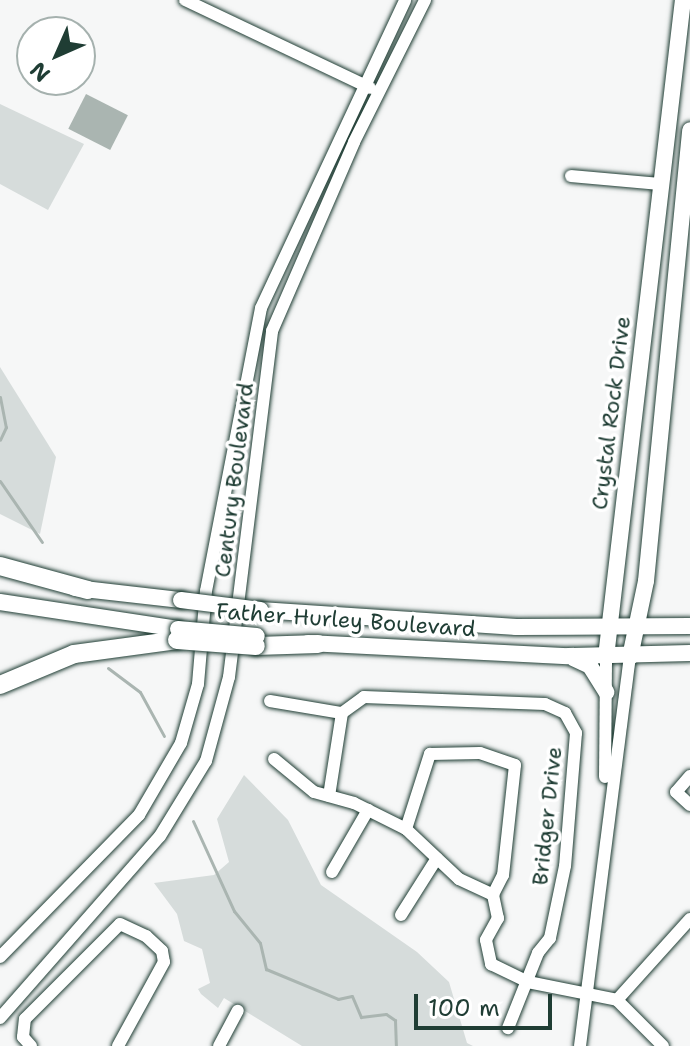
<!DOCTYPE html>
<html>
<head>
<meta charset="utf-8">
<style>
  body { margin:0 }
  #map { position:relative; width:690px; height:1046px; overflow:hidden; background:#f6f7f7; font-family:"Shantell Sans",sans-serif }
  div>[style] { position:absolute }
  .green>* { inset:0; background:#d6dcdb }
  .water>* { inset:0; background:#aab5b1; transform-origin:0 0 }
  .stream>* { height:3px; margin:-1.5px; padding:0 1.5px; transform-origin:1.5px; border-radius:1.5px; background:#aab5b1 }
  .roads { filter:drop-shadow(0 0 2px #1f3d34) drop-shadow(0 0 2px #1f3d34) }
  .minor>* { height:12px; margin:-6px; padding:0 6px; transform-origin:6px; border-radius:6px; background:#fff }
  .major>* { height:16px; margin:-8px; padding:0 8px; transform-origin:8px; border-radius:8px; background:#fff }
  .highway>* { height:18px; margin:-9px; padding:0 9px; transform-origin:9px; border-radius:9px; background:#fff }
  .bridges { filter:drop-shadow(0 0 2px #1f3d34) drop-shadow(0 0 2px #1f3d34) }
  .major-bridge>* { height:16px; margin:-8px; padding:0 8px; transform-origin:8px; border-radius:8px; background:#fff }
  .highway-bridge>* { height:18px; margin:-9px; padding:0 9px; transform-origin:9px; border-radius:9px; background:#fff }
  span { translate:-50% -50%; white-space:nowrap; text-align:center; line-height:1.15; -webkit-text-stroke:7px #fff; paint-order:stroke }
  .street-label { font-size:22px; color:#1f3d34 }
  .north { position:absolute; left:16px; top:16px; width:80px; height:80px; box-sizing:border-box; background:#fff; border:2px solid #a5b1ae; border-radius:50%; rotate:225deg; font-size:22px; font-weight:700; line-height:32px; text-align:center; color:#1f3d34 }
  .north::after { content:''; display:block; margin:auto; width:28px; height:36px; background:#1f3d34; clip-path:polygon(50% 0,100% 100%,50% 72%,0 100%) }
  .scale { position:absolute; left:414px; top:994px; width:138px; height:36px; box-sizing:border-box; border:4px solid #1f3d34; border-top:0; padding-left:10px; font-size:24px; line-height:28px; white-space:nowrap; color:#1f3d34; -webkit-text-stroke:6px #fff; paint-order:stroke }
</style>
</head>
<body>
<div id="map">
  <div class="green">
    <div style="clip-path:polygon(0 104px,84px 144px,48px 210px,0 184px)"></div>
    <div style="clip-path:polygon(0 367px,56px 457px,40px 534px,0 514px)"></div>
    <div style="clip-path:polygon(244px 775px,288px 820px,321px 885px,417px 952px,449px 982px,467px 1043px,473px 1046px,302px 1046px,224px 998px,218px 1008px,201px 994px,198px 989px,210px 983px,202px 949px,184px 941px,177px 914px,154px 883px,214px 875px,229px 862px,217px 819px)"></div>
  </div>
  <div class="water">
    <div style="left:86px;top:94px;width:47px;height:39px;rotate:27deg"></div>
  </div>
  <div class="stream">
    <div style="left:0;top:397px;width:31px;rotate:79deg"></div>
    <div style="left:6px;top:427px;width:14px;rotate:115deg"></div>
    <div style="left:0;top:481px;width:74px;rotate:55.5deg"></div>
    <div style="left:108px;top:668px;width:40px;rotate:37deg"></div>
    <div style="left:140px;top:692px;width:50px;rotate:61.4deg"></div>
    <div style="left:193px;top:821px;width:99px;rotate:65.5deg"></div>
    <div style="left:234px;top:911px;width:41px;rotate:50.9deg"></div>
    <div style="left:260px;top:943px;width:27px;rotate:77deg"></div>
    <div style="left:266px;top:969px;width:78px;rotate:22.6deg"></div>
    <div style="left:338px;top:999px;width:14px;rotate:-12deg"></div>
    <div style="left:352px;top:996px;width:23px;rotate:67deg"></div>
    <div style="left:361px;top:1017px;width:25px;rotate:-7deg"></div>
    <div style="left:386px;top:1014px;width:11px;rotate:34deg"></div>
    <div style="left:395px;top:1020px;width:26px;rotate:88deg"></div>
  </div>
  <div class="roads">
    <div class="minor">
      <div style="left:185px;top:0;width:205px;rotate:25.4deg"></div>
      <div style="left:571px;top:176px;width:89px;rotate:5.1deg"></div>
      <div style="left:270px;top:701px;width:73px;rotate:9.5deg"></div>
      <div style="left:342px;top:713px;width:27px;rotate:-36deg"></div>
      <div style="left:364px;top:697px;width:181px;rotate:2.2deg"></div>
      <div style="left:545px;top:704px;width:22px;rotate:24deg"></div>
      <div style="left:565px;top:713px;width:23px;rotate:61deg"></div>
      <div style="left:576px;top:733px;width:133px;rotate:94.7deg"></div>
      <div style="left:565px;top:866px;width:74px;rotate:101.8deg"></div>
      <div style="left:550px;top:938px;width:19px;rotate:129deg"></div>
      <div style="left:538px;top:953px;width:81px;rotate:111.8deg"></div>
      <div style="left:274px;top:759px;width:52px;rotate:39.5deg"></div>
      <div style="left:314px;top:792px;width:41px;rotate:15.4deg"></div>
      <div style="left:354px;top:803px;width:58px;rotate:26.6deg"></div>
      <div style="left:406px;top:829px;width:73px;rotate:43.3deg"></div>
      <div style="left:459px;top:879px;width:38px;rotate:25deg"></div>
      <div style="left:690px;top:776px;width:21px;rotate:131deg"></div>
      <div style="left:676px;top:792px;width:19px;rotate:43deg"></div>
      <div style="left:605px;top:777px;width:120px;rotate:-89.5deg"></div>
      <div style="left:329px;top:796px;width:84px;rotate:-81.1deg"></div>
      <div style="left:406px;top:829px;width:79px;rotate:-72.3deg"></div>
      <div style="left:430px;top:754px;width:50px;rotate:-1.1deg"></div>
      <div style="left:480px;top:753px;width:37px;rotate:19deg"></div>
      <div style="left:515px;top:765px;width:111px;rotate:96.2deg"></div>
      <div style="left:503px;top:875px;width:22px;rotate:117deg"></div>
      <div style="left:493px;top:895px;width:24px;rotate:78deg"></div>
      <div style="left:498px;top:918px;width:25px;rotate:119deg"></div>
      <div style="left:486px;top:940px;width:25px;rotate:78deg"></div>
      <div style="left:491px;top:964px;width:41px;rotate:25.9deg"></div>
      <div style="left:528px;top:982px;width:91px;rotate:11.4deg"></div>
      <div style="left:617px;top:1000px;width:65px;rotate:45deg"></div>
      <div style="left:332px;top:872px;width:72px;rotate:-59.9deg"></div>
      <div style="left:401px;top:915px;width:67px;rotate:-57.7deg"></div>
      <div style="left:0;top:957px;width:199px;rotate:-45.6deg"></div>
      <div style="left:139px;top:815px;width:83px;rotate:-59.7deg"></div>
      <div style="left:181px;top:743px;width:61px;rotate:-73.9deg"></div>
      <div style="left:198px;top:684px;width:93px;rotate:-85.1deg"></div>
      <div style="left:206px;top:591px;width:288px;rotate:-79deg"></div>
      <div style="left:261px;top:308px;width:340px;rotate:-64.9deg"></div>
      <div style="left:617px;top:1000px;width:109px;rotate:-48deg"></div>
      <div style="left:0;top:1018px;width:242px;rotate:-48.7deg"></div>
      <div style="left:160px;top:836px;width:88px;rotate:-58.5deg"></div>
      <div style="left:206px;top:761px;width:87px;rotate:-74.7deg"></div>
      <div style="left:229px;top:677px;width:349px;rotate:-82.9deg"></div>
      <div style="left:272px;top:331px;width:206px;rotate:-66.5deg"></div>
      <div style="left:354px;top:142px;width:159px;rotate:-63.4deg"></div>
      <div style="left:31px;top:1046px;width:12px;rotate:-132deg"></div>
      <div style="left:23px;top:1037px;width:18px;rotate:-84deg"></div>
      <div style="left:25px;top:1019px;width:134px;rotate:-45deg"></div>
      <div style="left:120px;top:924px;width:29px;rotate:25deg"></div>
      <div style="left:146px;top:936px;width:22px;rotate:43deg"></div>
      <div style="left:162px;top:951px;width:11px;rotate:80deg"></div>
      <div style="left:164px;top:962px;width:96px;rotate:118.7deg"></div>
      <div style="left:219px;top:1046px;width:40px;rotate:-62deg"></div>
      <div style="left:580px;top:1046px;width:392px;rotate:-82.7deg"></div>
    </div>
    <div class="major">
      <div style="left:75px;top:588px;width:107px;rotate:6.5deg"></div>
      <div style="left:0;top:602px;width:180px;rotate:8.6deg"></div>
      <div style="left:260px;top:610px;width:257px;rotate:3.8deg"></div>
      <div style="left:516px;top:627px;width:174px;rotate:-0.3deg"></div>
      <div style="left:308px;top:643px;width:260px;rotate:2.9deg"></div>
      <div style="left:568px;top:656px;width:122px;rotate:-1.4deg"></div>
      <div style="left:606px;top:657px;width:661px;rotate:-83.32deg"></div>
      <div style="left:630px;top:657px;width:78px;rotate:-78.1deg"></div>
      <div style="left:646px;top:581px;width:453px;rotate:-84.4deg"></div>
      <div style="left:573px;top:658px;width:19px;rotate:25deg"></div>
      <div style="left:590px;top:666px;width:31px;rotate:58deg"></div>
    </div>
    <div class="highway">
      <div style="left:0;top:566px;width:91px;rotate:15.3deg"></div>
      <div style="left:256px;top:646px;width:62px;rotate:-1.8deg"></div>
      <div style="left:0;top:685px;width:80px;rotate:-22.7deg"></div>
      <div style="left:74px;top:654px;width:104px;rotate:-7.7deg"></div>
    </div>
  </div>
  <div class="bridges">
    <div class="major-bridge">
      <div style="left:181px;top:600px;width:80px;rotate:7.2deg"></div>
      <div style="left:178px;top:629px;width:79px;rotate:5.1deg"></div>
    </div>
    <div class="highway-bridge">
      <div style="left:177px;top:640px;width:79px;rotate:4.3deg"></div>
    </div>
  </div>
  <div class="street-label">
    <span style="left:611px;top:413px;rotate:-83deg">Crystal Rock Drive</span>
    <span style="left:234px;top:480px;rotate:-83deg">Century Boulevard</span>
    <span style="left:346px;top:620px;rotate:4deg">Father Hurley Boulevard</span>
    <span style="left:547px;top:816px;rotate:-84deg">Bridger Drive</span>
  </div>
  <div class="north">N</div>
  <div class="scale">100 m</div>
</div>
</body>
</html>
